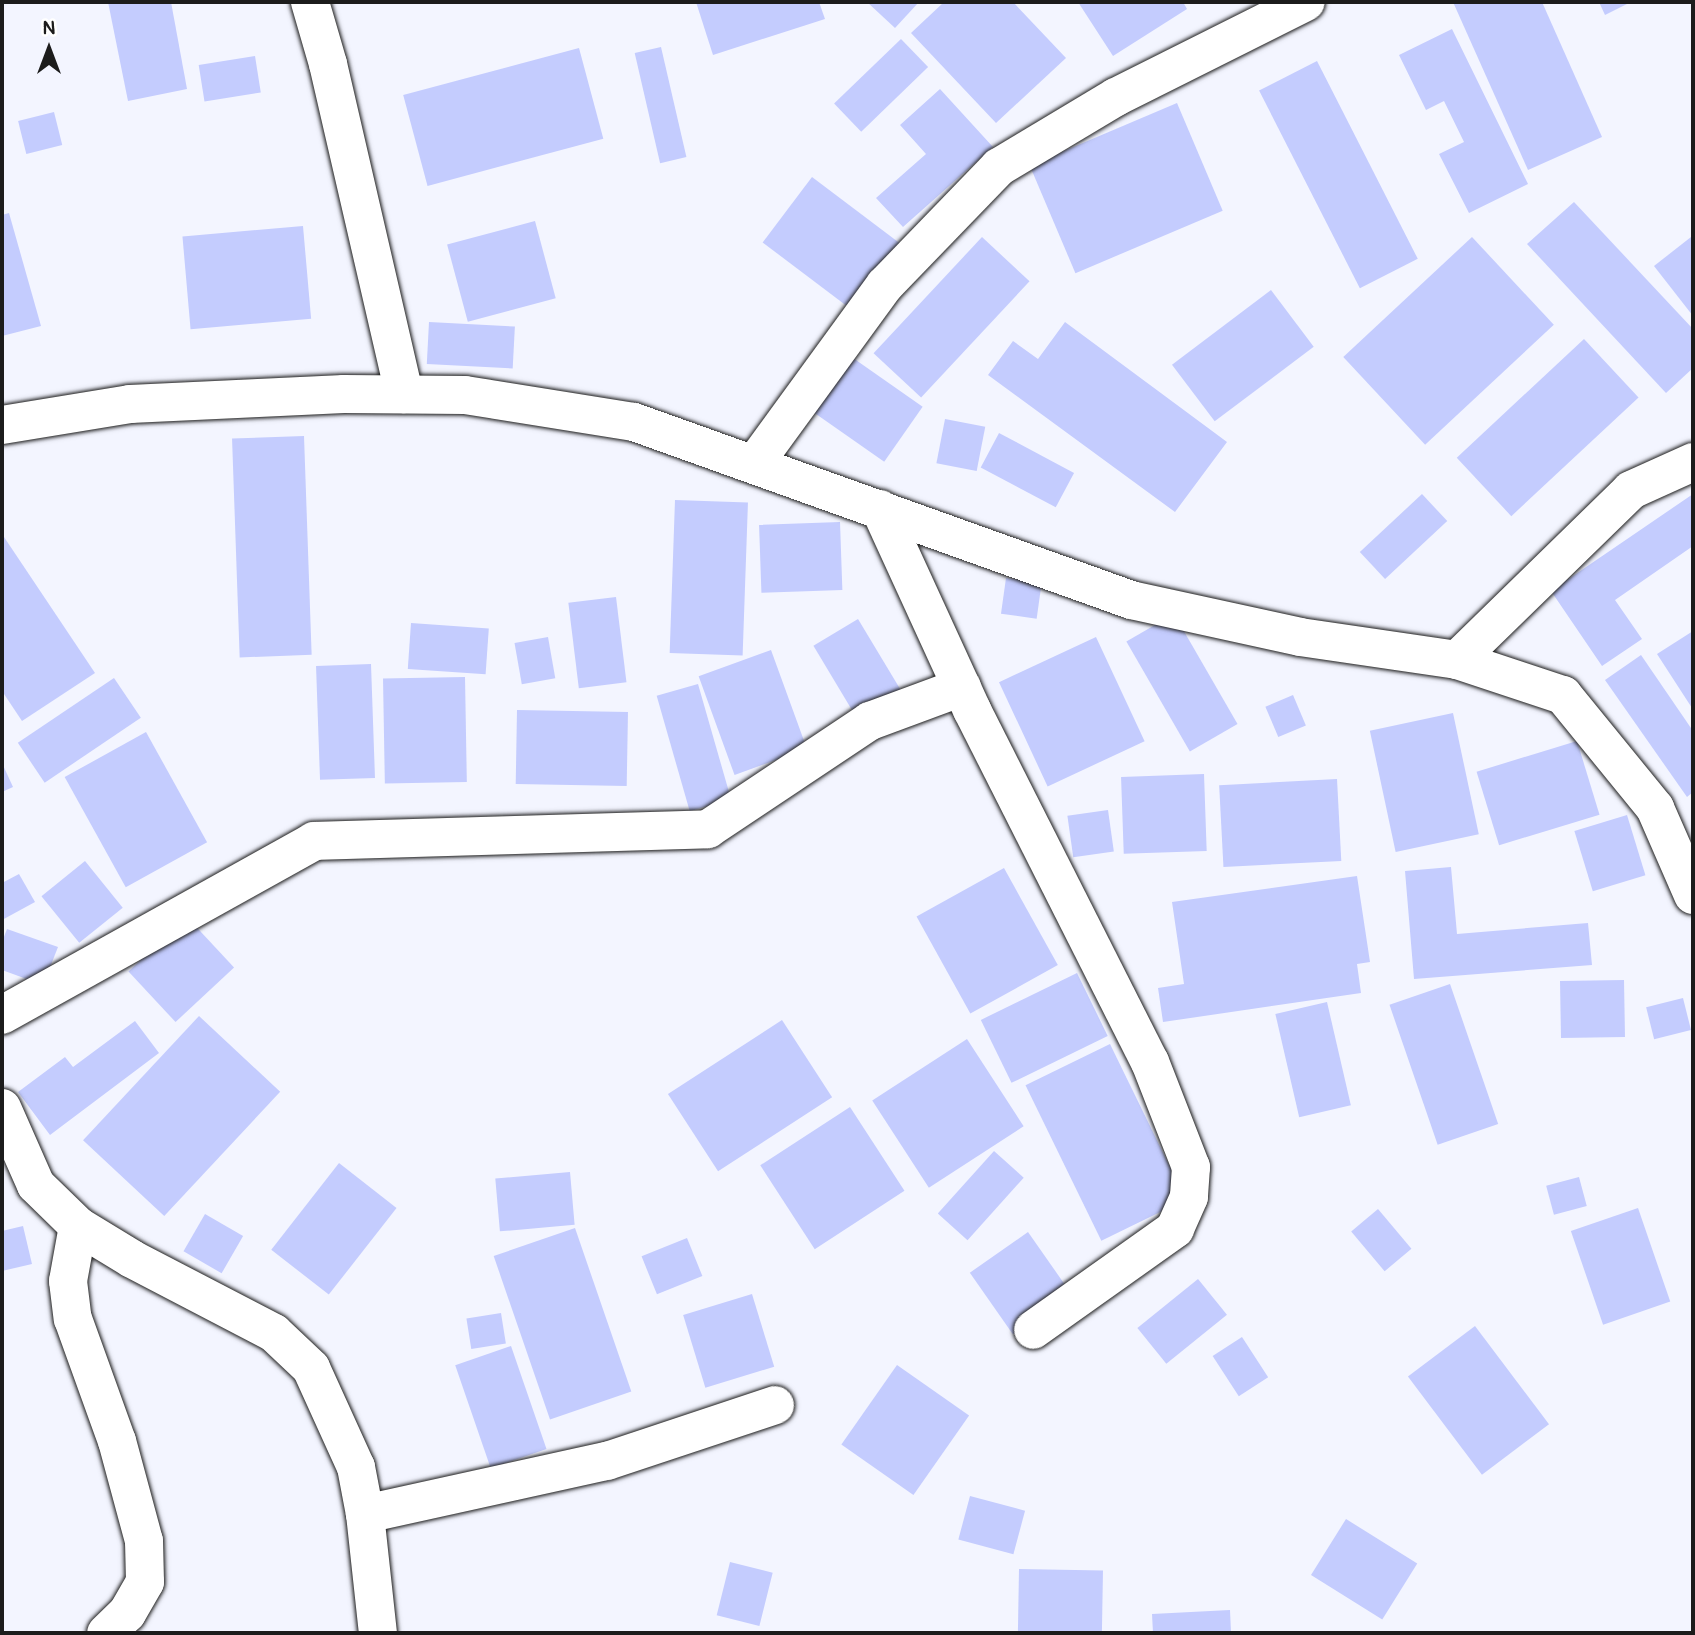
<!DOCTYPE html>
<html>
<head>
<meta charset="utf-8">
<style>
  body { margin:0 }
  #map { position:relative; width:1695px; height:1635px; overflow:hidden; background:#f3f5ff; font-family:Pangolin,sans-serif }
  div>[style] { position:absolute }
  .building>* { inset:0; background:#c4ccfe; transform-origin:0 0 }
  .roads { filter:drop-shadow(0 0 2px #1c1c1c) drop-shadow(0 0 2px #1c1c1c) }
  .minor>* { height:38px; margin:-19px; padding:0 19px; transform-origin:19px; border-radius:19px; background:#fff }
  span { translate:-50% -50%; white-space:nowrap; text-align:center; line-height:1.15; -webkit-text-stroke:5px #fff; paint-order:stroke }
  .frame { position:absolute; inset:0; border:4px solid #1c1c1c; pointer-events:none }
  .north { position:absolute; left:14px; top:14px; width:70px; height:70px; -webkit-text-stroke:5px #fff; paint-order:stroke; rotate:0deg; font-size:19px; font-weight:700; line-height:28px; text-align:center; color:#1c1c1c }
  .north::after { content:''; display:block; margin:auto; width:24px; height:32px; background:#1c1c1c; clip-path:polygon(50% 0,100% 100%,50% 72%,0 100%) }
</style>
</head>
<body>
<div id="map">
  <div class="building">
    <div style="clip-path:polygon(108px 2px,171px 2px,187px 89px,128px 101px)"></div>
    <div style="clip-path:polygon(696px 2px,819px 2px,825px 19px,713px 55px)"></div>
    <div style="clip-path:polygon(867px 2px,919px 2px,895px 28px)"></div>
    <div style="clip-path:polygon(944px 2px,1013px 2px,1066px 58px,996px 123px,911px 33px)"></div>
    <div style="clip-path:polygon(1078px 2px,1183px 2px,1187px 9px,1113px 56px)"></div>
    <div style="clip-path:polygon(1453px 2px,1542px 2px,1602px 137px,1528px 170px)"></div>
    <div style="clip-path:polygon(1599px 2px,1631px 2px,1605px 15px)"></div>
    <div style="clip-path:polygon(1452px 29px,1528px 184px,1469px 213px,1439px 154px,1464px 142px,1444px 101px,1426px 110px,1399px 55px)"></div>
    <div style="left:901px;top:39px;width:39px;height:93px;rotate:46deg"></div>
    <div style="left:661px;top:47px;width:113px;height:27px;rotate:77deg"></div>
    <div style="left:579px;top:48px;width:94px;height:182px;rotate:75deg"></div>
    <div style="left:255px;top:56px;width:37px;height:57px;rotate:81deg"></div>
    <div style="left:1317px;top:61px;width:222px;height:65px;rotate:63deg"></div>
    <div style="clip-path:polygon(940px 89px,993px 147px,903px 227px,876px 198px,926px 154px,900px 125px)"></div>
    <div style="left:1177px;top:103px;width:117px;height:160px;rotate:67deg"></div>
    <div style="left:54px;top:112px;width:34px;height:37px;rotate:76deg"></div>
    <div style="left:812px;top:177px;width:112px;height:82px;rotate:37deg"></div>
    <div style="clip-path:polygon(1574px 202px,1693px 329px,1693px 368px,1666px 393px,1527px 244px)"></div>
    <div style="clip-path:polygon(9px 213px,41px 326px,2px 336px,2px 215px)"></div>
    <div style="left:535px;top:221px;width:80px;height:91px;rotate:75deg"></div>
    <div style="left:303px;top:226px;width:93px;height:121px;rotate:85deg"></div>
    <div style="left:982px;top:237px;width:65px;height:159px;rotate:43deg"></div>
    <div style="left:1472px;top:237px;width:120px;height:176px;rotate:47deg"></div>
    <div style="clip-path:polygon(1691px 237px,1693px 240px,1693px 316px,1654px 266px)"></div>
    <div style="left:1271px;top:290px;width:71px;height:124px;rotate:53deg"></div>
    <div style="left:429px;top:322px;width:86px;height:42px;rotate:3deg"></div>
    <div style="clip-path:polygon(1065px 322px,1227px 442px,1175px 512px,988px 375px,1013px 341px,1038px 359px)"></div>
    <div style="left:1584px;top:339px;width:80px;height:174px;rotate:47deg"></div>
    <div style="left:853px;top:358px;width:85px;height:67px;rotate:35deg"></div>
    <div style="left:945px;top:419px;width:41px;height:45px;rotate:11deg"></div>
    <div style="left:999px;top:433px;width:85px;height:39px;rotate:28deg"></div>
    <div style="left:304px;top:436px;width:219px;height:72px;rotate:88deg"></div>
    <div style="left:1422px;top:494px;width:37px;height:85px;rotate:47deg"></div>
    <div style="clip-path:polygon(1693px 494px,1693px 546px,1615px 600px,1642px 639px,1602px 666px,1551px 591px)"></div>
    <div style="left:675px;top:500px;width:73px;height:153px;rotate:2deg"></div>
    <div style="left:840px;top:522px;width:68px;height:81px;rotate:88deg"></div>
    <div style="clip-path:polygon(2px 534px,95px 673px,22px 721px,2px 691px)"></div>
    <div style="left:1006px;top:578px;width:36px;height:36px;rotate:8deg"></div>
    <div style="left:616px;top:597px;width:86px;height:48px;rotate:83deg"></div>
    <div style="left:1174px;top:614px;width:127px;height:55px;rotate:60deg"></div>
    <div style="left:858px;top:619px;width:85px;height:52px;rotate:59deg"></div>
    <div style="left:411px;top:623px;width:78px;height:46px;rotate:4deg"></div>
    <div style="clip-path:polygon(1693px 631px,1693px 706px,1692px 708px,1657px 654px)"></div>
    <div style="left:548px;top:637px;width:42px;height:34px;rotate:80deg"></div>
    <div style="left:1096px;top:637px;width:115px;height:107px;rotate:65deg"></div>
    <div style="left:771px;top:650px;width:105px;height:77px;rotate:70deg"></div>
    <div style="clip-path:polygon(1641px 655px,1693px 731px,1693px 792px,1687px 797px,1605px 680px)"></div>
    <div style="left:371px;top:664px;width:114px;height:55px;rotate:88deg"></div>
    <div style="left:465px;top:677px;width:105px;height:82px;rotate:89deg"></div>
    <div style="left:114px;top:678px;width:48px;height:116px;rotate:56deg"></div>
    <div style="left:698px;top:684px;width:120px;height:43px;rotate:74deg"></div>
    <div style="left:1293px;top:695px;width:33px;height:30px;rotate:67deg"></div>
    <div style="left:517px;top:710px;width:111px;height:74px;rotate:1deg"></div>
    <div style="left:1453px;top:713px;width:124px;height:85px;rotate:78deg"></div>
    <div style="left:146px;top:732px;width:126px;height:93px;rotate:61deg"></div>
    <div style="left:1577px;top:741px;width:77px;height:105px;rotate:73deg"></div>
    <div style="clip-path:polygon(2px 763px,13px 787px,2px 792px)"></div>
    <div style="left:1204px;top:774px;width:77px;height:83px;rotate:88deg"></div>
    <div style="left:1337px;top:779px;width:82px;height:118px;rotate:87deg"></div>
    <div style="left:1108px;top:810px;width:42px;height:41px;rotate:82deg"></div>
    <div style="left:1627px;top:815px;width:63px;height:55px;rotate:73deg"></div>
    <div style="left:85px;top:861px;width:60px;height:56px;rotate:51deg"></div>
    <div style="clip-path:polygon(1451px 867px,1457px 934px,1588px 923px,1592px 965px,1414px 979px,1405px 871px)"></div>
    <div style="left:1004px;top:868px;width:111px;height:100px;rotate:61deg"></div>
    <div style="clip-path:polygon(19px 874px,35px 902px,2px 920px,2px 883px)"></div>
    <div style="clip-path:polygon(1357px 876px,1370px 962px,1357px 964px,1361px 993px,1163px 1022px,1158px 988px,1184px 984px,1172px 902px)"></div>
    <div style="left:187px;top:917px;width:69px;height:80px;rotate:47deg"></div>
    <div style="clip-path:polygon(7px 929px,58px 947px,43px 985px,2px 970px,2px 942px)"></div>
    <div style="left:1077px;top:973px;width:70px;height:107px;rotate:64deg"></div>
    <div style="left:1624px;top:980px;width:57px;height:64px;rotate:89deg"></div>
    <div style="left:1450px;top:984px;width:148px;height:64px;rotate:71deg"></div>
    <div style="left:1683px;top:998px;width:33px;height:38px;rotate:76deg"></div>
    <div style="left:1327px;top:1002px;width:106px;height:53px;rotate:77deg"></div>
    <div style="left:199px;top:1016px;width:111px;height:170px;rotate:43deg"></div>
    <div style="left:782px;top:1020px;width:92px;height:136px;rotate:57deg"></div>
    <div style="clip-path:polygon(135px 1021px,159px 1053px,50px 1135px,18px 1092px,65px 1057px,73px 1067px)"></div>
    <div style="left:967px;top:1039px;width:104px;height:113px;rotate:57deg"></div>
    <div style="left:1110px;top:1044px;width:173px;height:94px;rotate:64deg"></div>
    <div style="left:850px;top:1107px;width:100px;height:107px;rotate:57deg"></div>
    <div style="left:994px;top:1151px;width:40px;height:84px;rotate:42deg"></div>
    <div style="left:339px;top:1163px;width:73px;height:110px;rotate:38deg"></div>
    <div style="left:570px;top:1172px;width:53px;height:75px;rotate:85deg"></div>
    <div style="left:1579px;top:1177px;width:30px;height:34px;rotate:75deg"></div>
    <div style="left:1638px;top:1208px;width:99px;height:71px;rotate:71deg"></div>
    <div style="left:1378px;top:1209px;width:52px;height:35px;rotate:50deg"></div>
    <div style="left:205px;top:1214px;width:44px;height:43px;rotate:30deg"></div>
    <div style="clip-path:polygon(23px 1226px,32px 1264px,2px 1271px,2px 1231px)"></div>
    <div style="left:575px;top:1228px;width:173px;height:86px;rotate:71deg"></div>
    <div style="left:1028px;top:1232px;width:75px;height:71px;rotate:55deg"></div>
    <div style="left:687px;top:1238px;width:41px;height:49px;rotate:68deg"></div>
    <div style="left:1198px;top:1279px;width:46px;height:78px;rotate:51deg"></div>
    <div style="left:752px;top:1294px;width:76px;height:72px;rotate:73deg"></div>
    <div style="left:501px;top:1313px;width:31px;height:35px;rotate:81deg"></div>
    <div style="left:1475px;top:1326px;width:123px;height:84px;rotate:53deg"></div>
    <div style="left:1242px;top:1337px;width:48px;height:35px;rotate:57deg"></div>
    <div style="left:511px;top:1346px;width:109px;height:59px;rotate:71deg"></div>
    <div style="left:897px;top:1365px;width:88px;height:97px;rotate:35deg"></div>
    <div style="left:970px;top:1496px;width:57px;height:45px;rotate:15deg"></div>
    <div style="left:1346px;top:1519px;width:84px;height:66px;rotate:32deg"></div>
    <div style="left:730px;top:1562px;width:44px;height:55px;rotate:14deg"></div>
    <div style="left:1019px;top:1569px;width:84px;height:64px;rotate:1deg"></div>
    <div style="clip-path:polygon(1230px 1610px,1231px 1633px,1153px 1633px,1152px 1614px)"></div>
  </div>
  <div class="roads">
    <div class="minor">
      <div style="left:310px;top:2px;width:65px;rotate:73.8deg"></div>
      <div style="left:328px;top:64px;width:339px;rotate:77deg"></div>
      <div style="left:2px;top:425px;width:130px;rotate:-9.3deg"></div>
      <div style="left:130px;top:404px;width:214px;rotate:-2.7deg"></div>
      <div style="left:344px;top:394px;width:121px;rotate:0.5deg"></div>
      <div style="left:465px;top:395px;width:171px;rotate:9.1deg"></div>
      <div style="left:634px;top:422px;width:528px;rotate:19.7deg"></div>
      <div style="left:1131px;top:600px;width:173px;rotate:12.3deg"></div>
      <div style="left:1300px;top:637px;width:159px;rotate:8.3deg"></div>
      <div style="left:1457px;top:660px;width:243px;rotate:-44.3deg"></div>
      <div style="left:1631px;top:490px;width:68px;rotate:-24.3deg"></div>
      <div style="left:755px;top:463px;width:220px;rotate:-53.9deg"></div>
      <div style="left:885px;top:285px;width:164px;rotate:-46deg"></div>
      <div style="left:999px;top:167px;width:136px;rotate:-30.9deg"></div>
      <div style="left:1116px;top:97px;width:212px;rotate:-26.6deg"></div>
      <div style="left:880px;top:509px;width:221px;rotate:65.4deg"></div>
      <div style="left:972px;top:710px;width:394px;rotate:63.2deg"></div>
      <div style="left:1150px;top:1062px;width:113px;rotate:68.7deg"></div>
      <div style="left:1191px;top:1167px;width:30px;rotate:94deg"></div>
      <div style="left:1189px;top:1197px;width:35px;rotate:114deg"></div>
      <div style="left:1175px;top:1229px;width:174px;rotate:144.6deg"></div>
      <div style="left:1457px;top:660px;width:112px;rotate:18.3deg"></div>
      <div style="left:1563px;top:695px;width:146px;rotate:50.8deg"></div>
      <div style="left:1655px;top:808px;width:95px;rotate:66.4deg"></div>
      <div style="left:2px;top:1015px;width:357px;rotate:-29.1deg"></div>
      <div style="left:314px;top:841px;width:394px;rotate:-1.7deg"></div>
      <div style="left:708px;top:829px;width:195px;rotate:-33.7deg"></div>
      <div style="left:870px;top:721px;width:98px;rotate:-20.3deg"></div>
      <div style="left:2px;top:1108px;width:84px;rotate:66.2deg"></div>
      <div style="left:36px;top:1185px;width:59px;rotate:44.3deg"></div>
      <div style="left:78px;top:1226px;width:63px;rotate:31.4deg"></div>
      <div style="left:132px;top:1259px;width:160px;rotate:27.5deg"></div>
      <div style="left:274px;top:1333px;width:51px;rotate:43.4deg"></div>
      <div style="left:311px;top:1368px;width:109px;rotate:65.6deg"></div>
      <div style="left:356px;top:1467px;width:48px;rotate:79.2deg"></div>
      <div style="left:365px;top:1514px;width:120px;rotate:83.8deg"></div>
      <div style="left:78px;top:1226px;width:56px;rotate:100.3deg"></div>
      <div style="left:68px;top:1281px;width:38px;rotate:83deg"></div>
      <div style="left:73px;top:1319px;width:130px;rotate:70.2deg"></div>
      <div style="left:117px;top:1441px;width:104px;rotate:74.9deg"></div>
      <div style="left:144px;top:1541px;width:41px;rotate:88.6deg"></div>
      <div style="left:145px;top:1582px;width:36px;rotate:120deg"></div>
      <div style="left:127px;top:1613px;width:29px;rotate:136deg"></div>
      <div style="left:365px;top:1514px;width:248px;rotate:-12.4deg"></div>
      <div style="left:607px;top:1461px;width:177px;rotate:-18.4deg"></div>
    </div>
  </div>
  <div class="frame"></div>
  <div class="north">N</div>
</div>
</body>
</html>
